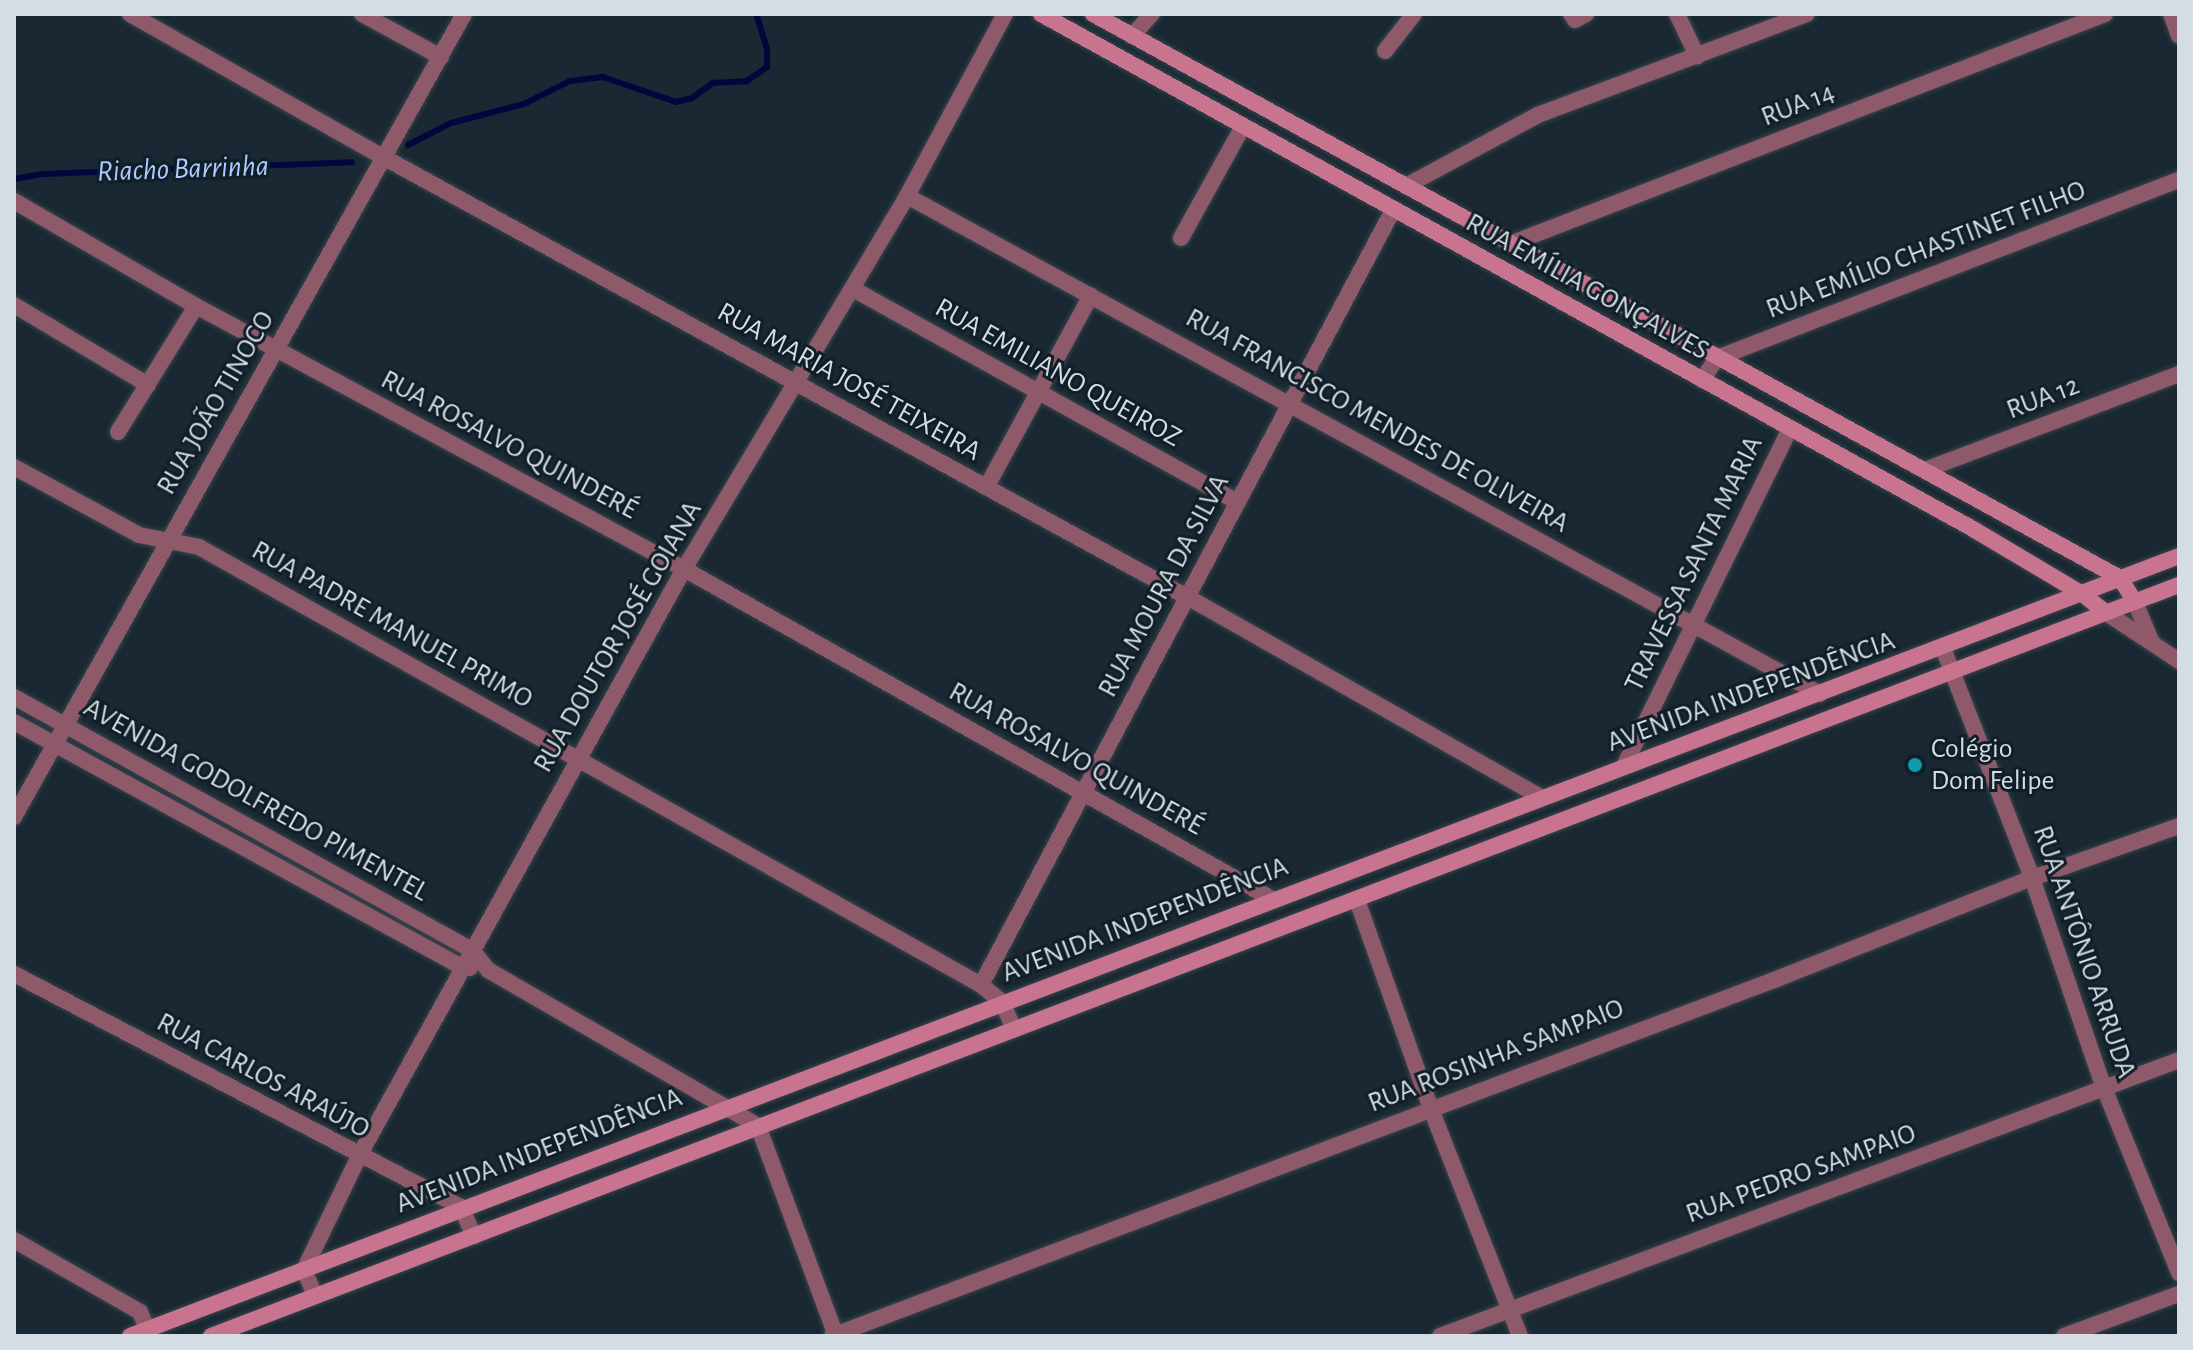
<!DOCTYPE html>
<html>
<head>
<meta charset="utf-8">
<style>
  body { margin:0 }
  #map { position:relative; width:2193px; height:1350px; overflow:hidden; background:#192832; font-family:"Alegreya Sans",sans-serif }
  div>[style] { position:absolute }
  .stream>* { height:6px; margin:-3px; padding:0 3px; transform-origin:3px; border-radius:3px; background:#00073c }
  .roads { filter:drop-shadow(0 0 2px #37454e) drop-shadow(0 0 2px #37454e) }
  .street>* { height:16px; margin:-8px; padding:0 8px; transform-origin:8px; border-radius:8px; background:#8e5969 }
  .secondary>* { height:16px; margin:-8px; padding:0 8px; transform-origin:8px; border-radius:8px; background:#c8748f }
  .dots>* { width:22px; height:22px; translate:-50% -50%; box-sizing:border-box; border:4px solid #101e28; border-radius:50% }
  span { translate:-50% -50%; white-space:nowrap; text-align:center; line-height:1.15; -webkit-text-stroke:6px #101e28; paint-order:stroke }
  .street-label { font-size:28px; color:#d4dde4 }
  .poi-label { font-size:28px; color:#d4dde4 }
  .left { translate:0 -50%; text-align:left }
  .water-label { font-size:30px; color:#afcafe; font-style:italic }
  .frame { position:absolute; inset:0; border:16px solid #d4dde4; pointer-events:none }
</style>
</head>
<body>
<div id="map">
  <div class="stream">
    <div style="left:408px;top:145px;width:48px;rotate:-27.1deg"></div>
    <div style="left:451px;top:123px;width:75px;rotate:-14.6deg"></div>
    <div style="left:524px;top:104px;width:51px;rotate:-26.6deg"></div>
    <div style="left:570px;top:81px;width:33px;rotate:-7deg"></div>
    <div style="left:603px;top:77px;width:77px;rotate:18.9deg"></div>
    <div style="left:676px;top:102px;width:16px;rotate:-14deg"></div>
    <div style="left:692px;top:98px;width:26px;rotate:-36deg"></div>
    <div style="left:713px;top:83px;width:34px;rotate:-3deg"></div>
    <div style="left:747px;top:81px;width:24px;rotate:-35deg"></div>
    <div style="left:767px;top:67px;width:18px;rotate:-90deg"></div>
    <div style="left:767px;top:49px;width:37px;rotate:-107deg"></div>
    <div style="left:14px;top:179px;width:29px;rotate:-10deg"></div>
    <div style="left:43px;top:174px;width:309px;rotate:-2.2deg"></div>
  </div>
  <div class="roads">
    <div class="street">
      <div style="left:130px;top:14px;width:291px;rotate:29.5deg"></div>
      <div style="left:383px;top:157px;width:919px;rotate:28.69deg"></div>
      <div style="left:1189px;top:598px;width:406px;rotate:29.5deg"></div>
      <div style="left:362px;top:14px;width:90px;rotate:28.6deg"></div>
      <div style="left:1571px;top:14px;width:7px;rotate:56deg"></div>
      <div style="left:1575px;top:20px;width:13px;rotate:-29deg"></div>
      <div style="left:1677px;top:14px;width:47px;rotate:64.5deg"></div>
      <div style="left:2171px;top:14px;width:23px;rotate:70deg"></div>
      <div style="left:1132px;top:36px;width:30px;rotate:-48deg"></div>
      <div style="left:1385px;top:51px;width:47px;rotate:-51.9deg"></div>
      <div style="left:1406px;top:186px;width:150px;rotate:-28.3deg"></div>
      <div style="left:1538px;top:115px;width:287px;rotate:-20.6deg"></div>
      <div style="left:907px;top:196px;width:1040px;rotate:28.61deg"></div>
      <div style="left:14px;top:201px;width:210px;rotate:30deg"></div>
      <div style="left:196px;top:306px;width:554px;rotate:28.32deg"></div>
      <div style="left:684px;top:569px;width:674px;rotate:29.3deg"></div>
      <div style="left:1181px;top:238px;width:126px;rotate:-61deg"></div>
      <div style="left:1510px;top:244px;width:638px;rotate:-21.13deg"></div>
      <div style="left:853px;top:289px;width:440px;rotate:29deg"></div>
      <div style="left:14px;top:305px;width:156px;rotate:30.8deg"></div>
      <div style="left:1702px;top:380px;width:27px;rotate:-56deg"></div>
      <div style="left:1717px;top:358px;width:495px;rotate:-21.1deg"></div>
      <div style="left:118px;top:432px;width:148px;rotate:-58.2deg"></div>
      <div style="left:14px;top:467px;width:142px;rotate:28.5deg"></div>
      <div style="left:139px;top:535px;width:61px;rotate:11.3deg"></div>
      <div style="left:199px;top:547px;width:896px;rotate:29.25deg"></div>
      <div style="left:981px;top:985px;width:27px;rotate:39deg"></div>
      <div style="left:1002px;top:1002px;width:30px;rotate:66deg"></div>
      <div style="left:1925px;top:470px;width:272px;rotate:-20.7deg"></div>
      <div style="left:987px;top:486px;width:217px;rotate:-61.4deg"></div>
      <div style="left:2135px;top:602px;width:44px;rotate:67.5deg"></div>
      <div style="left:2105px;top:612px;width:89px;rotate:33.5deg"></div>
      <div style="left:1943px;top:648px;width:247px;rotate:68.8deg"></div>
      <div style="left:2032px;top:878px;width:222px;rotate:71.1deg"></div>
      <div style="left:2104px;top:1088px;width:200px;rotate:67.9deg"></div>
      <div style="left:14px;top:697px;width:523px;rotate:28.92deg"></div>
      <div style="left:472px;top:950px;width:26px;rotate:51deg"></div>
      <div style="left:488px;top:970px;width:312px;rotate:30deg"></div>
      <div style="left:758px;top:1126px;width:224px;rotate:69.6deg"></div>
      <div style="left:14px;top:722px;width:511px;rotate:28.67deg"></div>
      <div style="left:462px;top:967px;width:8px;rotate:7deg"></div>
      <div style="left:1624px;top:766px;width:377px;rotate:-63.8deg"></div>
      <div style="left:14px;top:817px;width:920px;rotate:-60.73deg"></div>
      <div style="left:1357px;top:900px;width:222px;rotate:70.5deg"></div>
      <div style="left:1431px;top:1109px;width:244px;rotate:68.6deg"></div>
      <div style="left:14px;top:974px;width:504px;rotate:27.53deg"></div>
      <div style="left:461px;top:1207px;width:32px;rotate:66deg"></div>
      <div style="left:981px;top:985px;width:878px;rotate:-62deg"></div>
      <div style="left:14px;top:1240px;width:145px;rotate:29.7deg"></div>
      <div style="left:140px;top:1312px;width:26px;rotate:67deg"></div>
      <div style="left:315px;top:1295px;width:27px;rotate:-114deg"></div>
      <div style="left:304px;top:1270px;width:127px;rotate:-64.2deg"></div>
      <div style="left:359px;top:1156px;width:671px;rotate:-61.03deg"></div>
      <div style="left:684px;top:569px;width:435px;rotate:-59.1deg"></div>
      <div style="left:907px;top:196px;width:207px;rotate:-61.7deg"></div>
      <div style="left:832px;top:1336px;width:1007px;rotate:-20.7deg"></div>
      <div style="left:1774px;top:980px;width:277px;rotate:-21.6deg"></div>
      <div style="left:2032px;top:878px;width:156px;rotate:-19.5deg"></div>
      <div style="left:1440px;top:1336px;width:789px;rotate:-20.48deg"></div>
      <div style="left:2064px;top:1336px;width:122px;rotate:-20.1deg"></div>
    </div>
    <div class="secondary">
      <div style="left:1041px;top:14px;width:1065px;rotate:28.92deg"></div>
      <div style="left:1973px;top:529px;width:126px;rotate:30.7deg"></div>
      <div style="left:2081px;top:593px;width:31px;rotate:38deg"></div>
      <div style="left:1093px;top:14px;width:1172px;rotate:28.77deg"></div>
      <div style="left:2120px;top:578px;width:28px;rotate:58deg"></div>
      <div style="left:130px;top:1336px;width:2192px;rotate:-20.84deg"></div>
      <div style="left:211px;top:1336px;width:2106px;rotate:-20.89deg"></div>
    </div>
  </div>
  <div class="dots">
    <div style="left:1915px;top:765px;background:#0f9aa8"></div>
  </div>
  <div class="street-label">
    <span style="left:1798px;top:105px;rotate:-21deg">RUA 14</span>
    <span style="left:1926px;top:250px;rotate:-21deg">RUA EMÍLIO CHASTINET FILHO</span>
    <span style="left:1587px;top:287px;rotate:29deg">RUA EMÍLIA GONÇALVES</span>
    <span style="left:1058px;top:373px;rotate:29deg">RUA EMILIANO QUEIROZ</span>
    <span style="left:849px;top:382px;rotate:29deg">RUA MARIA JOSÉ TEIXEIRA</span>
    <span style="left:2043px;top:398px;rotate:-21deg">RUA 12</span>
    <span style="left:216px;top:403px;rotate:-60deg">RUA JOÃO TINOCO</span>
    <span style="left:1377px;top:421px;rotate:29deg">RUA FRANCISCO MENDES DE OLIVEIRA</span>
    <span style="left:509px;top:445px;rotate:28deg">RUA ROSALVO QUINDERÉ</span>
    <span style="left:1694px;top:564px;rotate:-64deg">TRAVESSA SANTA MARIA</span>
    <span style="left:1164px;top:586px;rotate:-62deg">RUA MOURA DA SILVA</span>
    <span style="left:392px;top:625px;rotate:29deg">RUA PADRE MANUEL PRIMO</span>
    <span style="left:618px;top:637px;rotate:-60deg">RUA DOUTOR JOSÉ GOIANA</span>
    <span style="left:1751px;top:692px;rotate:-20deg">AVENIDA INDEPENDÊNCIA</span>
    <span style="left:1076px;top:759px;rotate:29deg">RUA ROSALVO QUINDERÉ</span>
    <span style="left:256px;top:800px;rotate:29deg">AVENIDA GODOLFREDO PIMENTEL</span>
    <span style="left:1145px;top:920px;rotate:-21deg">AVENIDA INDEPENDÊNCIA</span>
    <span style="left:2084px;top:952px;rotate:71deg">RUA ANTÔNIO ARRUDA</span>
    <span style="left:1496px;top:1056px;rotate:-21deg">RUA ROSINHA SAMPAIO</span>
    <span style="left:263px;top:1076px;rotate:28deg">RUA CARLOS ARAÚJO</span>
    <span style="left:539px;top:1151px;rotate:-21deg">AVENIDA INDEPENDÊNCIA</span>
    <span style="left:1801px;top:1174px;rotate:-20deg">RUA PEDRO SAMPAIO</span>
  </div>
  <div class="poi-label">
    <span class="left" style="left:1931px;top:765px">Colégio<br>Dom Felipe</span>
  </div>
  <div class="water-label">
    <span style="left:183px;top:169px;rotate:-2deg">Riacho Barrinha</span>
  </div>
  <div class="frame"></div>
</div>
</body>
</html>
